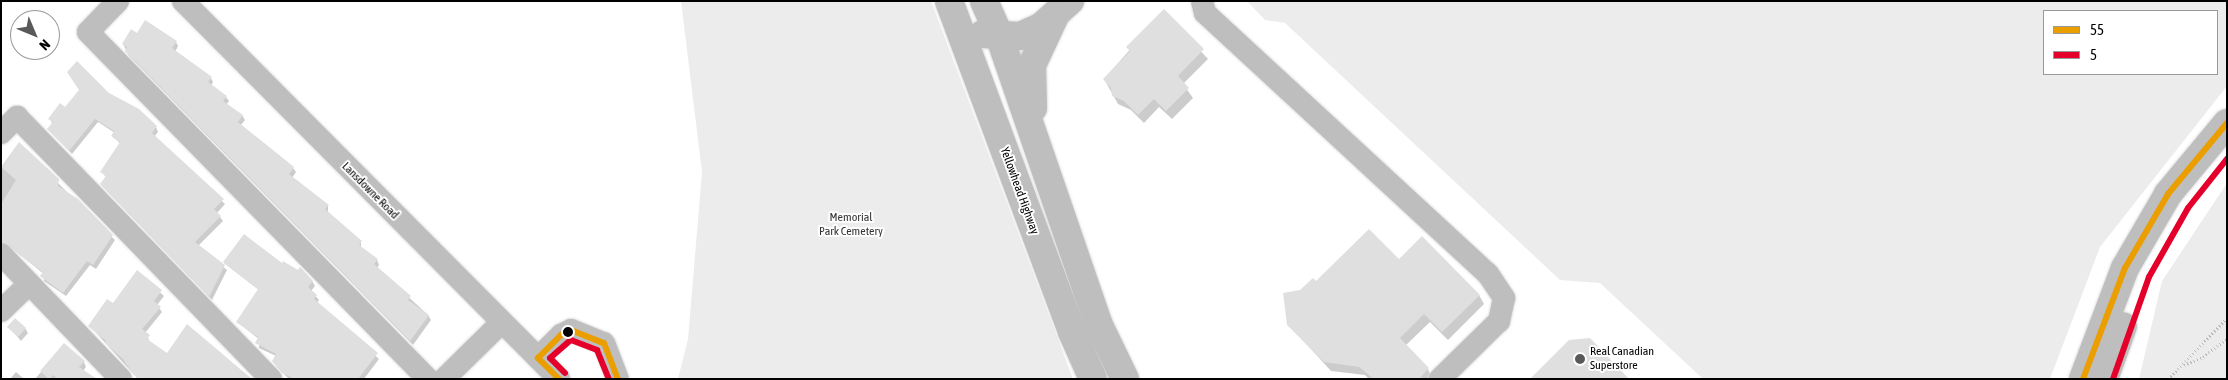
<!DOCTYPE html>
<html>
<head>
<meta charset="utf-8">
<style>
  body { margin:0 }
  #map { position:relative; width:2228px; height:380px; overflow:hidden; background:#fff; font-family:"Asap Condensed",sans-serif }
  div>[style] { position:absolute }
  .green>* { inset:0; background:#ececec }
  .shadow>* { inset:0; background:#0003 }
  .building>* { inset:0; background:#dfdfdf; transform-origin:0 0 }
  .path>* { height:2.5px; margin-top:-1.25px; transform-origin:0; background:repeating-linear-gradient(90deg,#b9b9b9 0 1px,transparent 0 3.5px) }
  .roads { filter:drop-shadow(0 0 1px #dbdbdb) drop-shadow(0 0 1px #dbdbdb) }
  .minor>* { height:22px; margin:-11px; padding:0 11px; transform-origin:11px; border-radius:11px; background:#bebebe }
  .major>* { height:28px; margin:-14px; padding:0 14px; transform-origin:14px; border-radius:14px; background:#bebebe }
  .highway>* { height:28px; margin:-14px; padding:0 14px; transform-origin:14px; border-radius:14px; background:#bebebe }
  .bus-1>* { height:6px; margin:-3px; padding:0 3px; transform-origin:3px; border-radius:3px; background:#eb9e00 }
  .bus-2>* { height:6px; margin:-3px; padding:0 3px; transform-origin:3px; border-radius:3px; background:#e4002b }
  .dots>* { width:14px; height:14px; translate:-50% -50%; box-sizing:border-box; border:2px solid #fff; border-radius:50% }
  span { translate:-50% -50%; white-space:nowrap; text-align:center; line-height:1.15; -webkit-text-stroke:4px #fff; paint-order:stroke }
  .street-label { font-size:12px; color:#000 }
  .park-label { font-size:12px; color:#333 }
  .poi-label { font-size:12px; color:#000 }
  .left { translate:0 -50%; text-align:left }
  .frame { position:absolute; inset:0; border:2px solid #000; pointer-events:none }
  .legend { position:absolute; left:2043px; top:10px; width:175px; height:65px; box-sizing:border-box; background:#fff; border:1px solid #999; margin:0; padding:6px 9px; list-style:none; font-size:15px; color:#000 }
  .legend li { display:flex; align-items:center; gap:10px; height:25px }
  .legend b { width:25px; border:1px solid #999 }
  .north { position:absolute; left:10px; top:10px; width:50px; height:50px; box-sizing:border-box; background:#fff; border:1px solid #999; border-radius:50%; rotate:135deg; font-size:14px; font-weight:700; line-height:20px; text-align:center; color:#000 }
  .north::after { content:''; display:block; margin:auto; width:18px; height:22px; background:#595959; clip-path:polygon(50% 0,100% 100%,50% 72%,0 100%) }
</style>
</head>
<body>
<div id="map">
  <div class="green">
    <div style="clip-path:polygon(681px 1px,931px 1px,1073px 379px,678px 379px,688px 339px,702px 172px)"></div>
    <div style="clip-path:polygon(evenodd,1247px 1px,2227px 1px,2227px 86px,2100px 247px,2050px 379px,1703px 379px,1600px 283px,1560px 280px,1285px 23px,1265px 20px,1247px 1px,2044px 11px,2217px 11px,2217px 74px,2044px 74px,2044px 11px)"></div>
    <div style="clip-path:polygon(2227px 183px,2227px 379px,2139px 379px,2162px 281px)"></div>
  </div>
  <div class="shadow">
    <div style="clip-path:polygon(1164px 11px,1208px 59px,1183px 84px,1193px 98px,1172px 119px,1159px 107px,1144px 123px,1131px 110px,1118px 104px,1104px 79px)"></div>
    <div style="clip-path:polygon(137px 34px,176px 42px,178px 46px,175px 52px,211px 78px,213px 82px,211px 86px,226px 97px,229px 101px,226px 105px,242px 115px,245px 120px,241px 125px,293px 168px,296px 172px,292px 178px,328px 205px,328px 213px,361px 241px,361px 249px,377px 260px,379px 265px,377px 268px,428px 315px,431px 320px,413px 345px,129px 56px,123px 44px)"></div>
    <div style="clip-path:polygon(109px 94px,156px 127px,158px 132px,154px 137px,225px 204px,217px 213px,223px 221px,198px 246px,227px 270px,212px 300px,104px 188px,101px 184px,106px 177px,102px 172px,121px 144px,112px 136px,115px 133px,98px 122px,72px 154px,49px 129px,52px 123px,50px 119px,66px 109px)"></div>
    <div style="clip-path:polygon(19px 144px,115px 240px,96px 269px,90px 265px,66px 296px,44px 281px,44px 274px,9px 246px,1px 234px,1px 169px)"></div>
    <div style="clip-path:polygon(1399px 261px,1479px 295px,1484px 304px,1448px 340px,1430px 322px,1405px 346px,1428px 369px,1432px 379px,1369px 379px,1365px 375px,1331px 371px,1288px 324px,1301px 292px,1316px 283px)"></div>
    <div style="clip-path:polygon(224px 263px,282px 265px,312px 281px,315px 286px,311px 291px,319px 300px,317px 303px,379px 359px,364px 379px,289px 379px,276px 366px,276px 356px,259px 348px,259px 339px,237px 322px,259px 290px)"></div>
    <div style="clip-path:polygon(137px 272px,164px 296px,157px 305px,162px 312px,145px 333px,150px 342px,168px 355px,187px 325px,249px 379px,138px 379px,90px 326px,113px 304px)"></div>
    <div style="clip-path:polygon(9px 327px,25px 328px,28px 333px,21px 341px)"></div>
    <div style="clip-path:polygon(64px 345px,84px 362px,86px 367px,83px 371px,94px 379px,35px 379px)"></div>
    <div style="clip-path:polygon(16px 372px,24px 379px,10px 379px)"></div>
  </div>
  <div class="building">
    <div style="clip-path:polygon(1164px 9px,1204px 49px,1178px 76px,1189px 88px,1166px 111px,1154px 99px,1138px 115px,1124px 101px,1112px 96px,1111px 88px,1103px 79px,1130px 51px,1126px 47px)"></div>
    <div style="clip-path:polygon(145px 20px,177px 41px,172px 48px,212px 77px,208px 82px,227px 96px,223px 101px,243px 115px,238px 122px,294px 167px,289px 174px,329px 205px,325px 209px,362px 241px,359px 245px,378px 259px,374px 264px,411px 296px,408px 300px,429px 315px,410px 341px,125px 51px,127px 47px,122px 44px,131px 29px,137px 33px)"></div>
    <div style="clip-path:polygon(77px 61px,109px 93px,139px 109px,157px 126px,152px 133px,224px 199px,214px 209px,221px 216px,195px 242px,225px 265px,209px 297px,100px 184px,106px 176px,100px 172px,120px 142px,111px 136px,114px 131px,95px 119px,69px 151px,47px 129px,53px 122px,48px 119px,60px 103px,65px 107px,79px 90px,67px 72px)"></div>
    <div style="clip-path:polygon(19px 142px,59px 179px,58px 186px,78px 199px,113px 235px,93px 265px,87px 261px,63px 293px,40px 276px,43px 272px,1px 241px,1px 204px,16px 180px,1px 167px)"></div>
    <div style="clip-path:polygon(1369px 229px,1399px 259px,1422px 236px,1480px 295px,1442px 332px,1424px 314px,1400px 338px,1429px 368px,1419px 379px,1374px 379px,1359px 367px,1324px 362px,1287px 325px,1283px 293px,1300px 290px,1313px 278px,1316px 281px)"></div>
    <div style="clip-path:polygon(244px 234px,282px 263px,283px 261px,298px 270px,300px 267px,313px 281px,308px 287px,317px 295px,314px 299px,378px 353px,358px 379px,295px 379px,282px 373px,272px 361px,276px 354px,255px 343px,258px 337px,236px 322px,258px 289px,223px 262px)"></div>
    <div style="clip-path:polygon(137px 270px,162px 290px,154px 301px,161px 307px,142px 329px,150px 335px,147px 339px,167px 353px,187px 324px,252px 379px,139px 379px,133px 374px,123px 359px,105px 343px,106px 341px,88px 326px,107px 299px,113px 303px)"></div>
    <div style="left:15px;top:318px;width:15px;height:12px;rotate:42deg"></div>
    <div style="clip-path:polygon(1590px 338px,1629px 379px,1530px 379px,1569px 340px)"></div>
    <div style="clip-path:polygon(64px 343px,85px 361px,79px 367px,97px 379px,58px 379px,53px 375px,49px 379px,40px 371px)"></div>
  </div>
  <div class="path">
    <div style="left:2184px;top:365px;width:21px;rotate:-23deg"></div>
    <div style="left:2203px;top:357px;width:31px;rotate:-38deg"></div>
    <div style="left:2168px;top:379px;width:85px;rotate:-46deg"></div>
  </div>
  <div class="roads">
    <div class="minor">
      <div style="left:118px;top:1px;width:43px;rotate:134.1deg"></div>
      <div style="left:88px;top:32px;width:486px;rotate:45.6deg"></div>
      <div style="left:183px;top:1px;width:533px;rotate:45.15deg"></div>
      <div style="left:1202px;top:1px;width:12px;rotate:76deg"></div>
      <div style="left:1205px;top:13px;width:385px;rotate:42.7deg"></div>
      <div style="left:1488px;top:274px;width:29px;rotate:56deg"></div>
      <div style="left:1504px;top:298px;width:24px;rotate:102deg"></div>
      <div style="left:1499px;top:321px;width:83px;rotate:135.5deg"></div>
      <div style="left:1px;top:133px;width:23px;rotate:-45deg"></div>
      <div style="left:17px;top:117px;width:365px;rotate:45.9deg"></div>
      <div style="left:1px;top:254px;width:173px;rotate:46.2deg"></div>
      <div style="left:1px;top:311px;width:39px;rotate:-44deg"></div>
      <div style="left:538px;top:358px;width:33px;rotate:-45deg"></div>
      <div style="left:561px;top:335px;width:11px;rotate:-27deg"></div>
      <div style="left:571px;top:330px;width:35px;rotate:22deg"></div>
      <div style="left:604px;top:343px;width:39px;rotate:69deg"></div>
      <div style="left:444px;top:379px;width:80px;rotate:-44.5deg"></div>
    </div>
    <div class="major">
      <div style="left:2083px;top:379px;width:119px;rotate:-69.3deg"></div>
      <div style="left:2125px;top:268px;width:86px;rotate:-59.8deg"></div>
      <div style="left:2168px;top:194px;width:92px;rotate:-50.3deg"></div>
      <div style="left:2104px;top:379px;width:56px;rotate:-70.3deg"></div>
    </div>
    <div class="highway">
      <div style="left:949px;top:1px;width:353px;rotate:69.6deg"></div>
      <div style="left:1072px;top:332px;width:51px;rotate:65.9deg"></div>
      <div style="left:984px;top:1px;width:37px;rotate:66deg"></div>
      <div style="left:999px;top:35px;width:305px;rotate:71deg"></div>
      <div style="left:1098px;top:323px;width:62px;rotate:64.3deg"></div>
      <div style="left:983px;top:34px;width:37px;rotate:3deg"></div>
      <div style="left:1020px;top:36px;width:24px;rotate:-24deg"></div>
      <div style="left:1042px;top:26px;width:38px;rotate:-42deg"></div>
      <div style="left:1033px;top:108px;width:43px;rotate:-91.3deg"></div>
      <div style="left:1032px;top:65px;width:54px;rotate:-64.9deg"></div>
    </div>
  </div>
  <div class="bus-1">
    <div style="left:559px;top:379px;width:30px;rotate:-135deg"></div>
    <div style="left:538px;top:358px;width:33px;rotate:-45deg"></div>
    <div style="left:561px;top:335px;width:11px;rotate:-27deg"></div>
    <div style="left:571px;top:330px;width:35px;rotate:22deg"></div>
    <div style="left:604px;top:343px;width:39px;rotate:69deg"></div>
    <div style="left:2083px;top:379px;width:119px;rotate:-69.3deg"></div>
    <div style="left:2125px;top:268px;width:86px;rotate:-59.8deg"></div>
    <div style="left:2168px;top:194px;width:92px;rotate:-50.3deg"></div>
  </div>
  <div class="bus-2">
    <div style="left:565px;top:373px;width:21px;rotate:-135deg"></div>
    <div style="left:550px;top:358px;width:28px;rotate:-41deg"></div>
    <div style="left:571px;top:340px;width:28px;rotate:21deg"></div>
    <div style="left:597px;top:350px;width:31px;rotate:68deg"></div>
    <div style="left:2113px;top:379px;width:108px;rotate:-70.6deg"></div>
    <div style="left:2149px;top:277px;width:79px;rotate:-60.5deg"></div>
    <div style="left:2188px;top:208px;width:63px;rotate:-51.5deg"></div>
  </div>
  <div class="dots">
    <div style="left:568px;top:332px;background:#000"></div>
    <div style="left:1580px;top:359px;background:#595959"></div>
  </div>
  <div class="street-label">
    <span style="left:370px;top:191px;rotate:45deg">Lansdowne Road</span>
    <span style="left:1019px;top:191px;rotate:70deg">Yellowhead Highway</span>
  </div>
  <div class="park-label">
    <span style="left:851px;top:225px">Memorial<br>Park Cemetery</span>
  </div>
  <div class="poi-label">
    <span class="left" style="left:1590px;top:359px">Real Canadian<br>Superstore</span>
  </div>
  <div class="frame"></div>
  <ul class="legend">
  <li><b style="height:6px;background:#eb9e00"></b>55</li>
  <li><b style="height:6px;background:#e4002b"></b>5</li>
  </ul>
  <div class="north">N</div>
</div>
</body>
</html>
